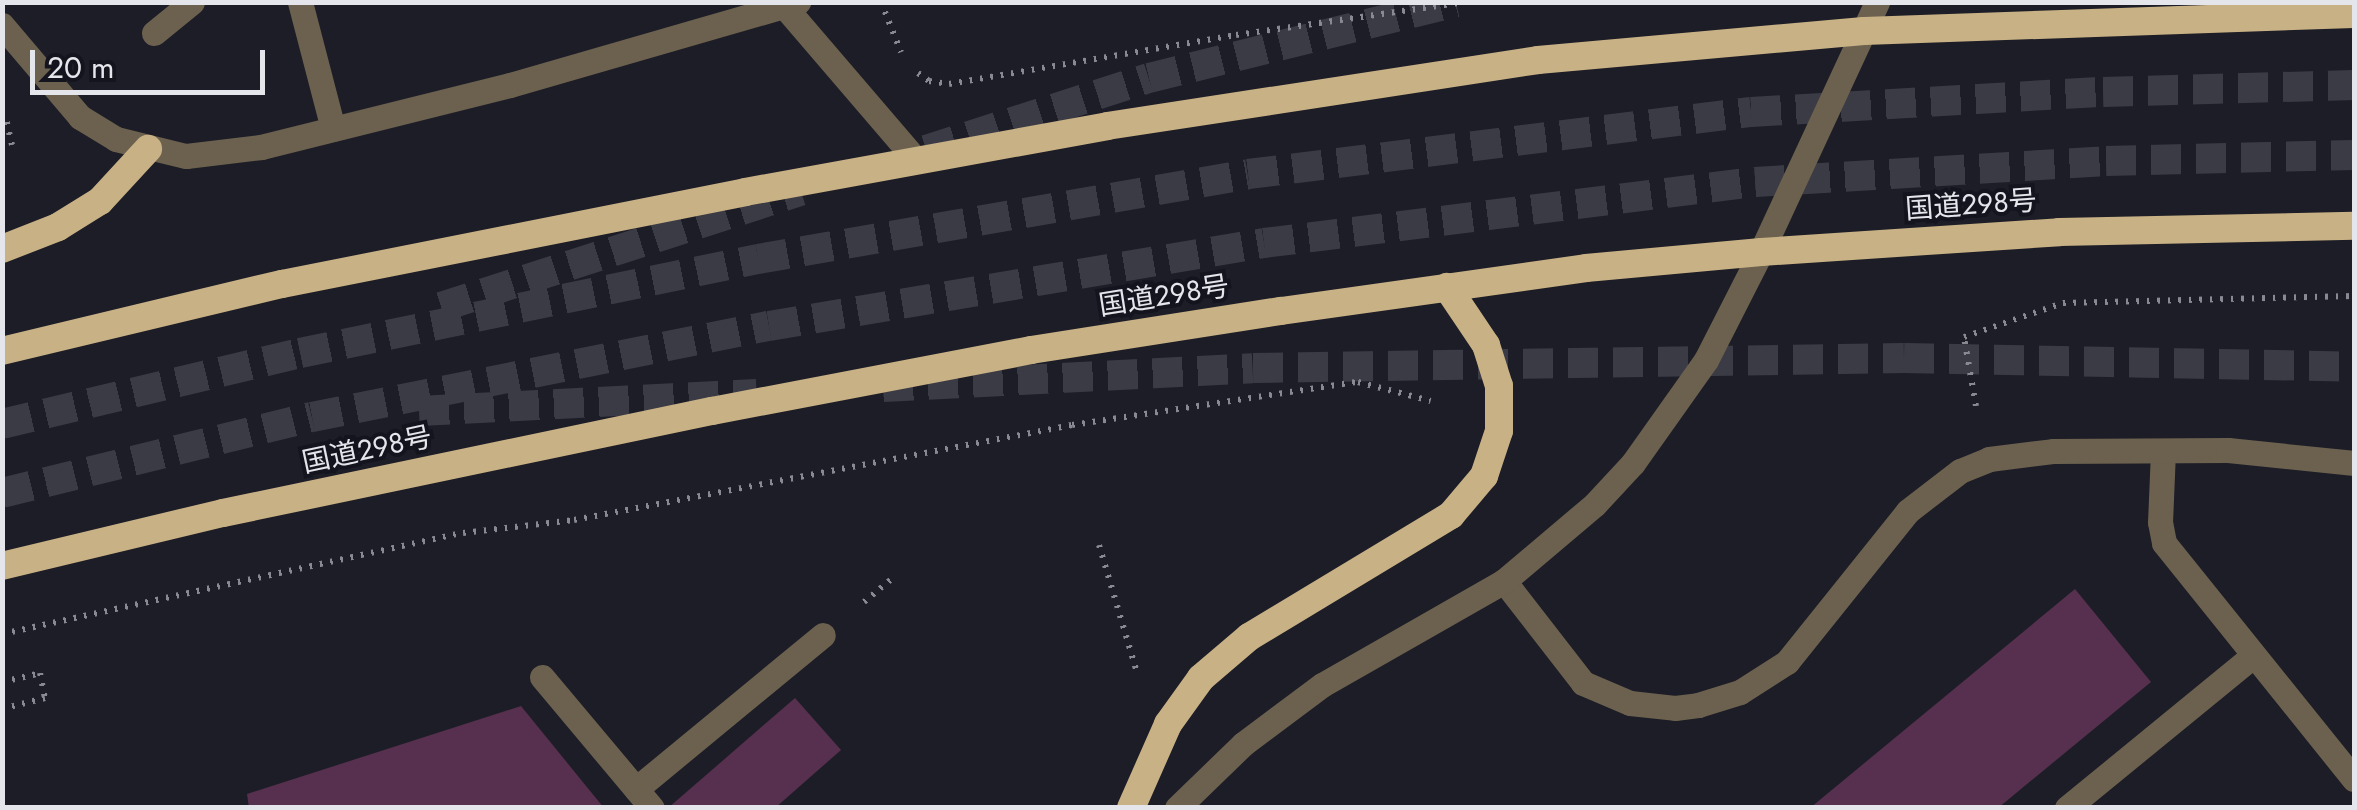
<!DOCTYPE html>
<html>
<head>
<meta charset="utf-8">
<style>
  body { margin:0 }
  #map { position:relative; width:2357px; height:810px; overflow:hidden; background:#1d1d27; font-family:Jost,"Noto Sans JP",sans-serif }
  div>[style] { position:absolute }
  .building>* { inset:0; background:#56304e }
  .motorway-tunnel>* { height:30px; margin-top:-15px; transform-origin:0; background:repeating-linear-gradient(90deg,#3b3b45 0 30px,transparent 0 45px) }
  .path>* { height:6px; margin-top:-3px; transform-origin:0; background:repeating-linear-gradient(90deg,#898991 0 2.5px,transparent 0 10.5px) }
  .service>* { height:25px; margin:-12.5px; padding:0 12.5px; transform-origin:12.5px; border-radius:12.5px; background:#6b614e }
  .minor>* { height:25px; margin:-12.5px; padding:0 12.5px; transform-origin:12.5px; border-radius:12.5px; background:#6b614e }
  .tertiary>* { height:25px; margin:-12.5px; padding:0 12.5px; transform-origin:12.5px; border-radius:12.5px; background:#6b614e }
  .trunk>* { height:28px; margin:-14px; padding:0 14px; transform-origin:14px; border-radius:14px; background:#c8b184 }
  span { translate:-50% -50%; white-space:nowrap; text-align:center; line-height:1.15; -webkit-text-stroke:8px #14141e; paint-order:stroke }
  .street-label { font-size:28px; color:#e5e5ec }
  .frame { position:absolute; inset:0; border:5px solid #e5e5ec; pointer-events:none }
  .scale { position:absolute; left:30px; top:50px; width:235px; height:45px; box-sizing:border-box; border:5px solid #e5e5ec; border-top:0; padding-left:12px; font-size:30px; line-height:35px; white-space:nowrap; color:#e5e5ec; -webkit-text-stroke:8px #14141e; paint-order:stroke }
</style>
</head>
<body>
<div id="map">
  <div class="building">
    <div style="clip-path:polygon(2075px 589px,2151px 682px,1998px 808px,1810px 808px)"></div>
    <div style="clip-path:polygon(795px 698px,841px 750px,775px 808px,668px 808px)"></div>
    <div style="clip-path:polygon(521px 706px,604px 808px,249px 808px,247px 794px)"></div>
  </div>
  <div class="motorway-tunnel">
    <div style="left:926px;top:150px;width:234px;rotate:-17.9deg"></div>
    <div style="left:1149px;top:78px;width:316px;rotate:-13.9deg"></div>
    <div style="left:441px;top:307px;width:378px;rotate:-17.9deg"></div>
    <div style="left:883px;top:387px;width:370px;rotate:-2.9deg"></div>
    <div style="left:1253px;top:368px;width:651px;rotate:-0.88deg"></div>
    <div style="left:1904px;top:358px;width:450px;rotate:1.1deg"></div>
    <div style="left:419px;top:411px;width:338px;rotate:-2.9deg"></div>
    <div style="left:2px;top:424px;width:306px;rotate:-13.4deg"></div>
    <div style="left:300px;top:353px;width:468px;rotate:-11.6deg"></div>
    <div style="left:758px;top:259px;width:497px;rotate:-9.8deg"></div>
    <div style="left:1248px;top:174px;width:507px;rotate:-7.03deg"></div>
    <div style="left:1751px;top:112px;width:353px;rotate:-3.3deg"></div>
    <div style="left:2103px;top:92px;width:251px;rotate:-1.6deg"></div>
    <div style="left:2px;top:493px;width:319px;rotate:-13.8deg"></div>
    <div style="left:312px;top:417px;width:466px;rotate:-11.3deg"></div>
    <div style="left:769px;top:326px;width:502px;rotate:-9.52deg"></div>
    <div style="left:1264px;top:243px;width:495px;rotate:-7.1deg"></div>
    <div style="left:1755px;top:182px;width:352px;rotate:-3.4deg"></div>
    <div style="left:2106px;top:161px;width:248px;rotate:-1.4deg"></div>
  </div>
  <div class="path">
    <div style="left:881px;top:2px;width:54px;rotate:68.2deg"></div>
    <div style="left:918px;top:73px;width:14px;rotate:36deg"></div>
    <div style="left:929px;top:81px;width:20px;rotate:9deg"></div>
    <div style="left:949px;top:84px;width:291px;rotate:-9.7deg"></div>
    <div style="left:1236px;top:35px;width:230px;rotate:-8.2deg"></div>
    <div style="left:2px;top:148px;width:10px;rotate:-17deg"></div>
    <div style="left:12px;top:145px;width:28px;rotate:-103deg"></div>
    <div style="left:1976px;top:406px;width:70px;rotate:-99.9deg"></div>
    <div style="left:1964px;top:337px;width:105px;rotate:-19deg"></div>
    <div style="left:2063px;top:303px;width:291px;rotate:-1.4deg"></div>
    <div style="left:1099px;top:545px;width:129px;rotate:73.4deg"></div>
    <div style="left:864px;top:602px;width:39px;rotate:-40deg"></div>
    <div style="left:2px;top:634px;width:472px;rotate:-12.4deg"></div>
    <div style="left:463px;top:533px;width:112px;rotate:-6.7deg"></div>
    <div style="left:574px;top:520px;width:507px;rotate:-10.8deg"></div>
    <div style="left:1072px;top:425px;width:289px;rotate:-8.6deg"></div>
    <div style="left:1358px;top:382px;width:75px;rotate:14.6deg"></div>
    <div style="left:2px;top:682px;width:39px;rotate:-13deg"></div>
    <div style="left:40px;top:673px;width:25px;rotate:79deg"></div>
    <div style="left:45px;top:698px;width:44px;rotate:165.7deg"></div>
  </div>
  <div class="service">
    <div style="left:2067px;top:808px;width:240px;rotate:-39.3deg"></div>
  </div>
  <div class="minor">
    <div style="left:300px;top:2px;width:131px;rotate:75.4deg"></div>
    <div style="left:785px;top:7px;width:201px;rotate:49.4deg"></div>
    <div style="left:2px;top:25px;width:121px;rotate:49.7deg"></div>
    <div style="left:80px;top:117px;width:42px;rotate:31.4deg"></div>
    <div style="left:116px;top:139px;width:72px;rotate:13.7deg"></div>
    <div style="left:186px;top:156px;width:76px;rotate:-6.8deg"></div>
    <div style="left:261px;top:147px;width:257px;rotate:-14deg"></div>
    <div style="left:510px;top:85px;width:300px;rotate:-16.1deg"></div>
    <div style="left:154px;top:33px;width:49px;rotate:-39.2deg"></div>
    <div style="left:2163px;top:451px;width:71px;rotate:92.4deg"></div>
    <div style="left:2160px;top:522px;width:21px;rotate:79deg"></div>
    <div style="left:2164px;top:543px;width:303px;rotate:51.2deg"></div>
    <div style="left:1504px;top:581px;width:129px;rotate:52.2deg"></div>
    <div style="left:1583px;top:683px;width:51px;rotate:23.1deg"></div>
    <div style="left:1630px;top:703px;width:45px;rotate:6.3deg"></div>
    <div style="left:1675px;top:708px;width:23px;rotate:-7deg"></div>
    <div style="left:1698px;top:705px;width:44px;rotate:-17.2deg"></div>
    <div style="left:1740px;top:692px;width:56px;rotate:-32.6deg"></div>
    <div style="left:1787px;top:662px;width:193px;rotate:-51.3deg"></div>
    <div style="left:1908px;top:511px;width:66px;rotate:-37.6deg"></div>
    <div style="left:1960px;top:471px;width:31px;rotate:-22deg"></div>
    <div style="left:1989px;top:459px;width:64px;rotate:-7.1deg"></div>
    <div style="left:2053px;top:451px;width:175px;rotate:-0.3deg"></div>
    <div style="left:2228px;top:450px;width:127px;rotate:5.9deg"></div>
    <div style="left:542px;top:677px;width:171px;rotate:50deg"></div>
    <div style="left:636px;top:789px;width:242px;rotate:-39.5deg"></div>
  </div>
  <div class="tertiary">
    <div style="left:1177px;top:808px;width:92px;rotate:-44.1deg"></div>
    <div style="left:1243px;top:744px;width:99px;rotate:-36.8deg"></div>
    <div style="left:1322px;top:685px;width:210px;rotate:-29.7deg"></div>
    <div style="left:1504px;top:581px;width:119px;rotate:-40.2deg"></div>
    <div style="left:1595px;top:504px;width:56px;rotate:-47.2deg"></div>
    <div style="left:1633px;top:463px;width:126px;rotate:-54.7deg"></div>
    <div style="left:1706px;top:360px;width:121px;rotate:-63deg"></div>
    <div style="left:1761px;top:252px;width:276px;rotate:-65.1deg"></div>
  </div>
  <div class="trunk">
    <div style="left:2px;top:249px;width:60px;rotate:-21.4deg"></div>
    <div style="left:58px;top:227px;width:49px;rotate:-31.8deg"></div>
    <div style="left:100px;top:201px;width:71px;rotate:-47.3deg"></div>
    <div style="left:2px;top:351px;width:288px;rotate:-13.5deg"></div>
    <div style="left:282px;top:284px;width:472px;rotate:-11.2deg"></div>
    <div style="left:745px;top:192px;width:368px;rotate:-10.3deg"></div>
    <div style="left:1107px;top:126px;width:436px;rotate:-8.7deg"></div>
    <div style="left:1538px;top:60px;width:327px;rotate:-5.1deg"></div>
    <div style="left:1864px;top:31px;width:490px;rotate:-2deg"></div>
    <div style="left:2px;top:566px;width:227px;rotate:-13.5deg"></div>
    <div style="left:223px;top:513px;width:500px;rotate:-11.8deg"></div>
    <div style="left:712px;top:411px;width:325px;rotate:-10.8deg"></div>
    <div style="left:1031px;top:350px;width:253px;rotate:-8.9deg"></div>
    <div style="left:1281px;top:311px;width:308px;rotate:-8deg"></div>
    <div style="left:1586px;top:268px;width:176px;rotate:-5.2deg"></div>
    <div style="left:1761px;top:252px;width:299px;rotate:-3.8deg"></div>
    <div style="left:2059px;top:232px;width:295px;rotate:-1.2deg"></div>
    <div style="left:1131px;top:808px;width:92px;rotate:-66.2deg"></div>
    <div style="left:1168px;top:724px;width:57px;rotate:-54.3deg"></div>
    <div style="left:1201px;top:678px;width:63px;rotate:-40.5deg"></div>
    <div style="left:1249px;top:637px;width:236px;rotate:-31.1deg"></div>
    <div style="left:1451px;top:515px;width:51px;rotate:-49.8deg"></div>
    <div style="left:1484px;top:476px;width:47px;rotate:-71.6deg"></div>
    <div style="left:1499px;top:431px;width:45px;rotate:-90deg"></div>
    <div style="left:1499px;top:386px;width:43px;rotate:-107.6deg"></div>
    <div style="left:1486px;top:345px;width:70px;rotate:-123.9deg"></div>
  </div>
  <div class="street-label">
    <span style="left:1971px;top:205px;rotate:-4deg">国道298号</span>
    <span style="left:1164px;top:296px;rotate:-9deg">国道298号</span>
    <span style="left:367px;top:450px;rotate:-12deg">国道298号</span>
  </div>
  <div class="frame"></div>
  <div class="scale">20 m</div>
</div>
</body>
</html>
